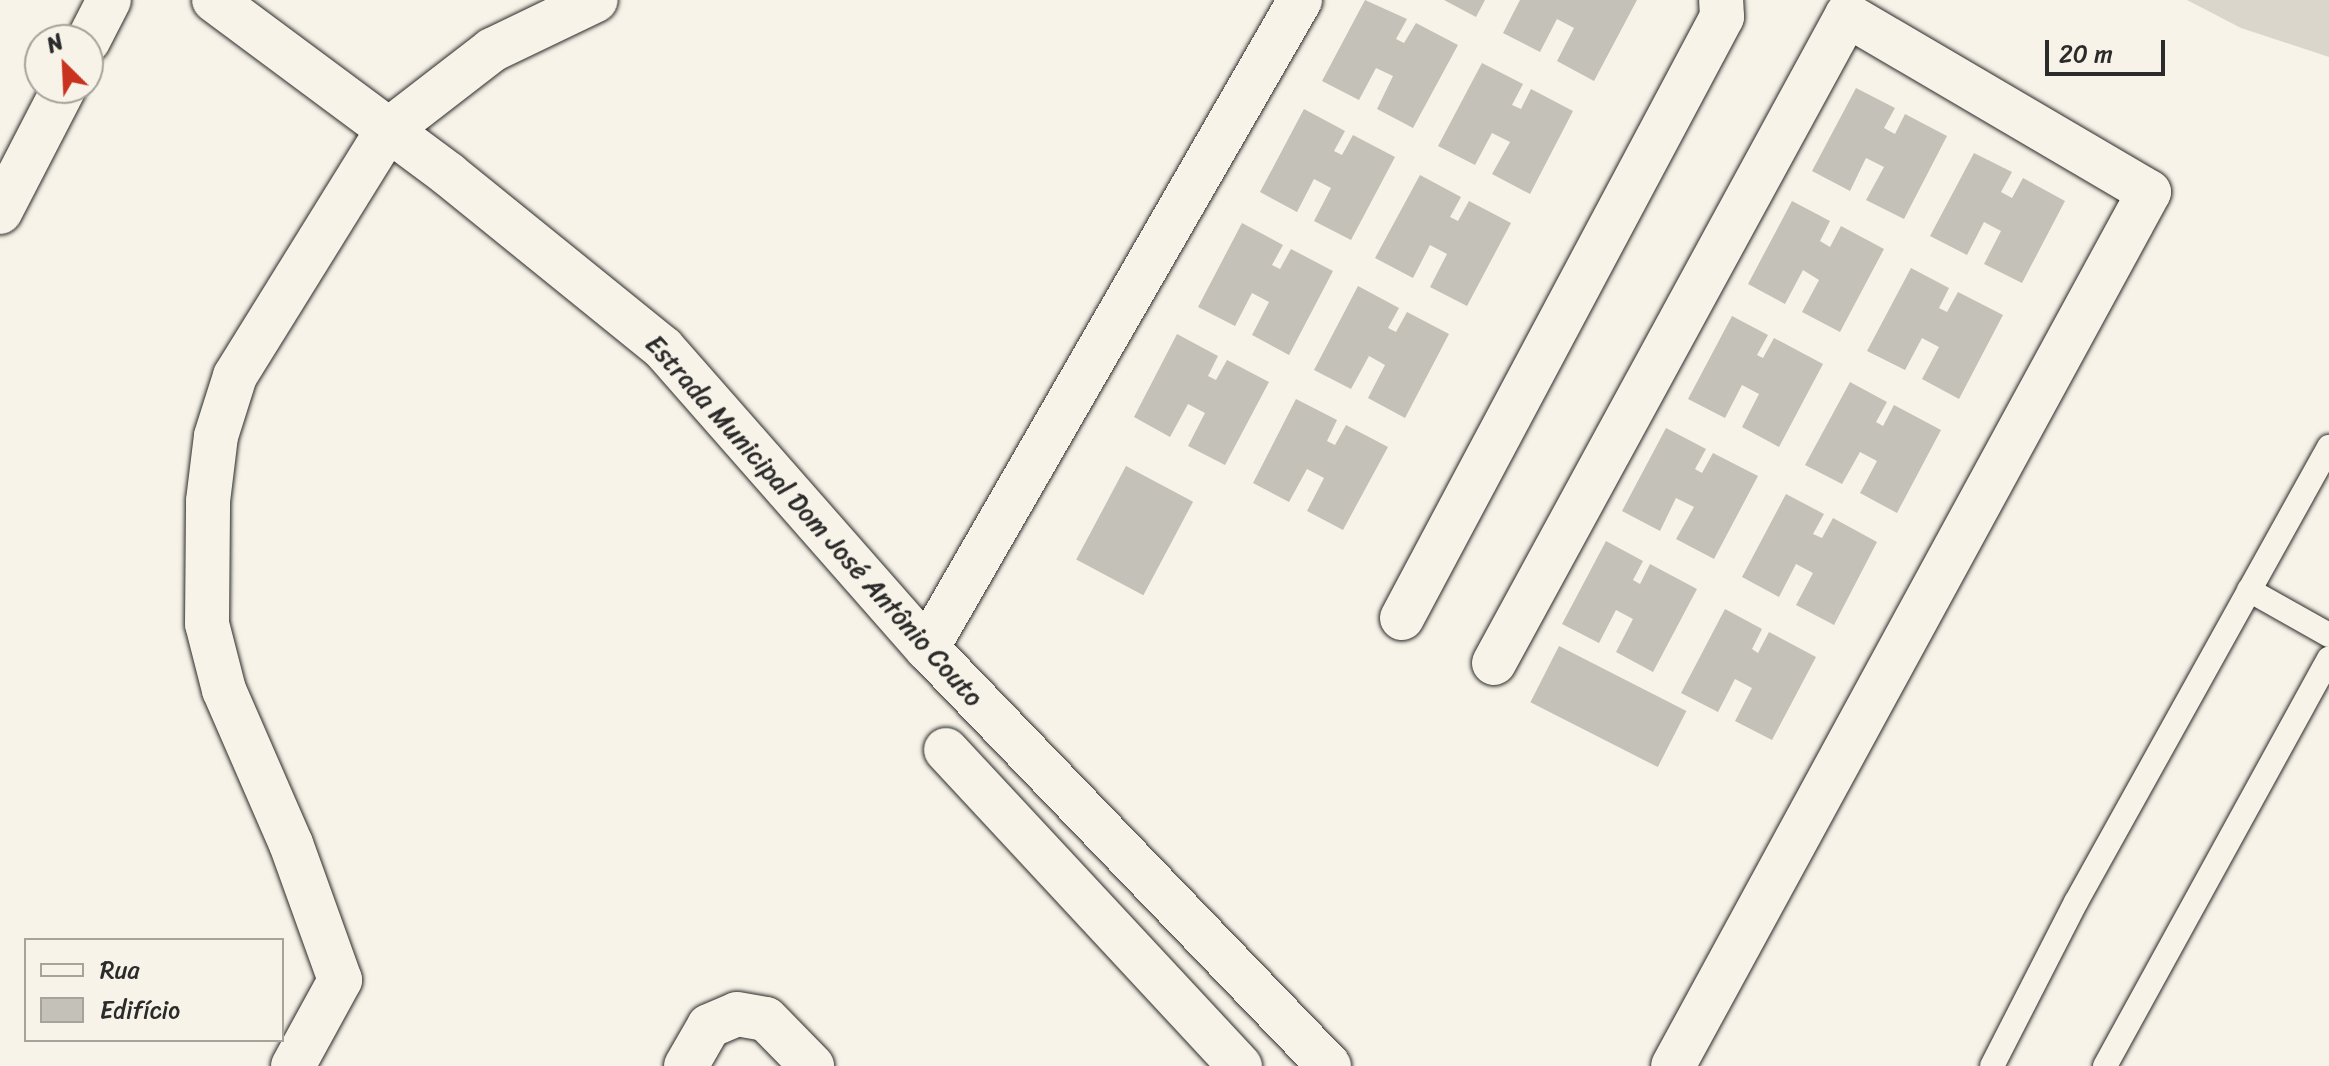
<!DOCTYPE html>
<html>
<head>
<meta charset="utf-8">
<style>
  body { margin:0 }
  #map { position:relative; width:2329px; height:1066px; overflow:hidden; background:#f7f3e8; font-family:Sriracha,sans-serif }
  div>[style] { position:absolute }
  .green>* { inset:0; background:#dad6cc }
  .building>* { inset:0; background:#c4c1b9; transform-origin:0 0 }
  .roads { filter:drop-shadow(0 0 2px #2b2b2b) drop-shadow(0 0 2px #2b2b2b) }
  .service>* { height:24px; margin:-12px; padding:0 12px; transform-origin:12px; border-radius:12px; background:#f7f3e8 }
  .minor>* { height:44px; margin:-22px; padding:0 22px; transform-origin:22px; border-radius:22px; background:#f7f3e8 }
  .secondary>* { height:44px; margin:-22px; padding:0 22px; transform-origin:22px; border-radius:22px; background:#f7f3e8 }
  span { translate:-50% -50%; white-space:nowrap; text-align:center; line-height:1.15; -webkit-text-stroke:8px #f7f3e8; paint-order:stroke }
  .street-label { font-size:26px; color:#2b2b2b }
  .legend { position:absolute; left:24px; top:938px; width:260px; height:104px; box-sizing:border-box; background:#f7f3e8; border:2px solid #a5a39c; margin:0; padding:10px 14px; list-style:none; font-size:24px; color:#2b2b2b }
  .legend li { display:flex; align-items:center; gap:16px; height:40px }
  .legend b { width:40px; border:2px solid #a5a39c }
  .north { position:absolute; left:24px; top:24px; width:80px; height:80px; box-sizing:border-box; background:#f7f3e8; border:2px solid #a5a39c; border-radius:50%; rotate:336deg; font-size:22px; font-weight:700; line-height:32px; text-align:center; color:#2b2b2b }
  .north::after { content:''; display:block; margin:auto; width:28px; height:36px; background:#c8321e; clip-path:polygon(50% 0,100% 100%,50% 72%,0 100%) }
  .scale { position:absolute; left:2045px; top:40px; width:120px; height:36px; box-sizing:border-box; border:4px solid #2b2b2b; border-top:0; padding-left:10px; font-size:24px; line-height:28px; white-space:nowrap; color:#2b2b2b; -webkit-text-stroke:6px #f7f3e8; paint-order:stroke }
</style>
</head>
<body>
<div id="map">
  <div class="green">
    <div style="clip-path:polygon(2187px 0,2329px 0,2329px 57px,2241px 28px)"></div>
  </div>
  <div class="building">
    <div style="clip-path:polygon(1365px 0,1407px 19px,1396px 39px,1404px 43px,1416px 23px,1458px 45px,1413px 128px,1377px 109px,1393px 76px,1376px 68px,1359px 100px,1322px 81px)"></div>
    <div style="clip-path:polygon(1444px 0,1485px 0,1476px 17px)"></div>
    <div style="clip-path:polygon(1520px 0,1637px 0,1594px 81px,1557px 61px,1574px 28px,1557px 19px,1540px 52px,1503px 33px)"></div>
    <div style="clip-path:polygon(1482px 63px,1523px 84px,1512px 105px,1521px 109px,1531px 89px,1573px 111px,1530px 194px,1492px 174px,1510px 142px,1492px 133px,1475px 165px,1438px 146px)"></div>
    <div style="clip-path:polygon(1856px 88px,1895px 108px,1884px 128px,1895px 134px,1905px 114px,1947px 136px,1904px 219px,1866px 200px,1884px 167px,1866px 158px,1850px 191px,1812px 171px)"></div>
    <div style="clip-path:polygon(1304px 109px,1345px 131px,1334px 151px,1342px 155px,1353px 135px,1395px 157px,1351px 240px,1314px 221px,1331px 188px,1314px 179px,1297px 212px,1260px 192px)"></div>
    <div style="clip-path:polygon(1974px 153px,2012px 172px,2001px 192px,2012px 198px,2023px 178px,2065px 201px,2022px 283px,1984px 264px,2001px 231px,1984px 222px,1967px 255px,1930px 236px)"></div>
    <div style="clip-path:polygon(1420px 175px,1461px 197px,1450px 217px,1458px 221px,1469px 201px,1511px 223px,1467px 306px,1430px 287px,1447px 254px,1430px 245px,1413px 278px,1375px 258px)"></div>
    <div style="clip-path:polygon(1792px 201px,1830px 221px,1820px 241px,1830px 247px,1841px 226px,1884px 249px,1840px 332px,1802px 312px,1819px 280px,1803px 270px,1785px 304px,1748px 284px)"></div>
    <div style="clip-path:polygon(1242px 223px,1283px 245px,1272px 265px,1280px 269px,1291px 249px,1333px 271px,1289px 355px,1252px 335px,1269px 302px,1252px 293px,1235px 326px,1198px 307px)"></div>
    <div style="clip-path:polygon(1911px 268px,1949px 288px,1939px 308px,1947px 312px,1958px 292px,2003px 315px,1959px 399px,1922px 379px,1939px 347px,1922px 338px,1905px 370px,1867px 351px)"></div>
    <div style="clip-path:polygon(1358px 286px,1399px 308px,1388px 328px,1396px 332px,1407px 312px,1449px 334px,1405px 418px,1368px 398px,1385px 365px,1369px 356px,1351px 389px,1314px 370px)"></div>
    <div style="clip-path:polygon(1732px 316px,1768px 335px,1757px 355px,1763px 358px,1774px 338px,1823px 364px,1779px 447px,1742px 427px,1759px 394px,1742px 385px,1725px 418px,1688px 399px)"></div>
    <div style="clip-path:polygon(1177px 334px,1218px 356px,1208px 376px,1216px 380px,1227px 360px,1269px 382px,1225px 465px,1188px 446px,1205px 413px,1188px 404px,1170px 437px,1134px 417px)"></div>
    <div style="clip-path:polygon(1850px 382px,1887px 402px,1876px 422px,1883px 426px,1894px 405px,1941px 430px,1897px 513px,1860px 493px,1877px 461px,1860px 452px,1842px 484px,1805px 465px)"></div>
    <div style="clip-path:polygon(1296px 399px,1337px 420px,1327px 441px,1335px 445px,1346px 425px,1388px 447px,1343px 530px,1307px 511px,1324px 478px,1307px 469px,1289px 502px,1253px 483px)"></div>
    <div style="clip-path:polygon(1666px 428px,1706px 449px,1695px 469px,1702px 473px,1713px 453px,1758px 476px,1714px 559px,1676px 539px,1694px 507px,1676px 498px,1660px 531px,1622px 511px)"></div>
    <div style="left:1126px;top:466px;width:76px;height:106px;rotate:28deg"></div>
    <div style="clip-path:polygon(1786px 494px,1824px 514px,1813px 534px,1822px 538px,1833px 518px,1877px 542px,1834px 625px,1796px 605px,1813px 573px,1796px 564px,1779px 597px,1742px 577px)"></div>
    <div style="clip-path:polygon(1606px 541px,1643px 561px,1633px 580px,1640px 584px,1650px 564px,1697px 589px,1653px 672px,1616px 652px,1633px 619px,1616px 610px,1599px 643px,1562px 624px)"></div>
    <div style="clip-path:polygon(1725px 609px,1762px 629px,1752px 649px,1758px 653px,1769px 632px,1816px 657px,1772px 740px,1735px 721px,1752px 688px,1735px 679px,1718px 712px,1681px 693px)"></div>
    <div style="left:1559px;top:646px;width:143px;height:63px;rotate:27deg"></div>
  </div>
  <div class="roads">
    <div class="service">
      <div style="left:2249px;top:590px;width:92px;rotate:29.4deg"></div>
      <div style="left:1992px;top:1066px;width:184px;rotate:-62.9deg"></div>
      <div style="left:2076px;top:902px;width:521px;rotate:-60.92deg"></div>
      <div style="left:2105px;top:1066px;width:465px;rotate:-61.2deg"></div>
    </div>
    <div class="minor">
      <div style="left:88px;top:41px;width:46px;rotate:-62.9deg"></div>
      <div style="left:0;top:212px;width:140px;rotate:-62.7deg"></div>
      <div style="left:1402px;top:618px;width:681px;rotate:-61.97deg"></div>
      <div style="left:1722px;top:17px;width:17px;rotate:-93deg"></div>
      <div style="left:927px;top:648px;width:748px;rotate:-60.07deg"></div>
      <div style="left:1494px;top:663px;width:738px;rotate:-61.42deg"></div>
      <div style="left:1847px;top:15px;width:350px;rotate:30.4deg"></div>
      <div style="left:2149px;top:192px;width:995px;rotate:118.57deg"></div>
      <div style="left:946px;top:750px;width:432px;rotate:47.1deg"></div>
      <div style="left:293px;top:1066px;width:98px;rotate:-61.3deg"></div>
      <div style="left:340px;top:980px;width:145px;rotate:-109.8deg"></div>
      <div style="left:291px;top:844px;width:168px;rotate:-113.5deg"></div>
      <div style="left:224px;top:690px;width:68px;rotate:-104.4deg"></div>
      <div style="left:207px;top:624px;width:123px;rotate:-89.5deg"></div>
      <div style="left:208px;top:501px;width:65px;rotate:-83deg"></div>
      <div style="left:216px;top:436px;width:63px;rotate:-72.4deg"></div>
      <div style="left:235px;top:376px;width:287px;rotate:-58.2deg"></div>
      <div style="left:386px;top:132px;width:134px;rotate:-37.7deg"></div>
      <div style="left:492px;top:50px;width:115px;rotate:-25.7deg"></div>
      <div style="left:686px;top:1066px;width:46px;rotate:-60.1deg"></div>
      <div style="left:709px;top:1026px;width:30px;rotate:-23deg"></div>
      <div style="left:737px;top:1014px;width:29px;rotate:10deg"></div>
      <div style="left:766px;top:1019px;width:66px;rotate:45.6deg"></div>
    </div>
    <div class="secondary">
      <div style="left:214px;top:0;width:292px;rotate:36.6deg"></div>
      <div style="left:448px;top:174px;width:277px;rotate:39deg"></div>
      <div style="left:663px;top:348px;width:400px;rotate:48.7deg"></div>
      <div style="left:927px;top:648px;width:580px;rotate:46.12deg"></div>
    </div>
  </div>
  <div class="street-label">
    <span style="left:814px;top:521px;rotate:48deg">Estrada Municipal Dom José Antônio Couto</span>
  </div>
  <ul class="legend">
  <li><b style="height:10px;background:#f7f3e8"></b>Rua</li>
  <li><b style="height:22px;background:#c4c1b9"></b>Edifício</li>
  </ul>
  <div class="north">N</div>
  <div class="scale">20 m</div>
</div>
</body>
</html>
